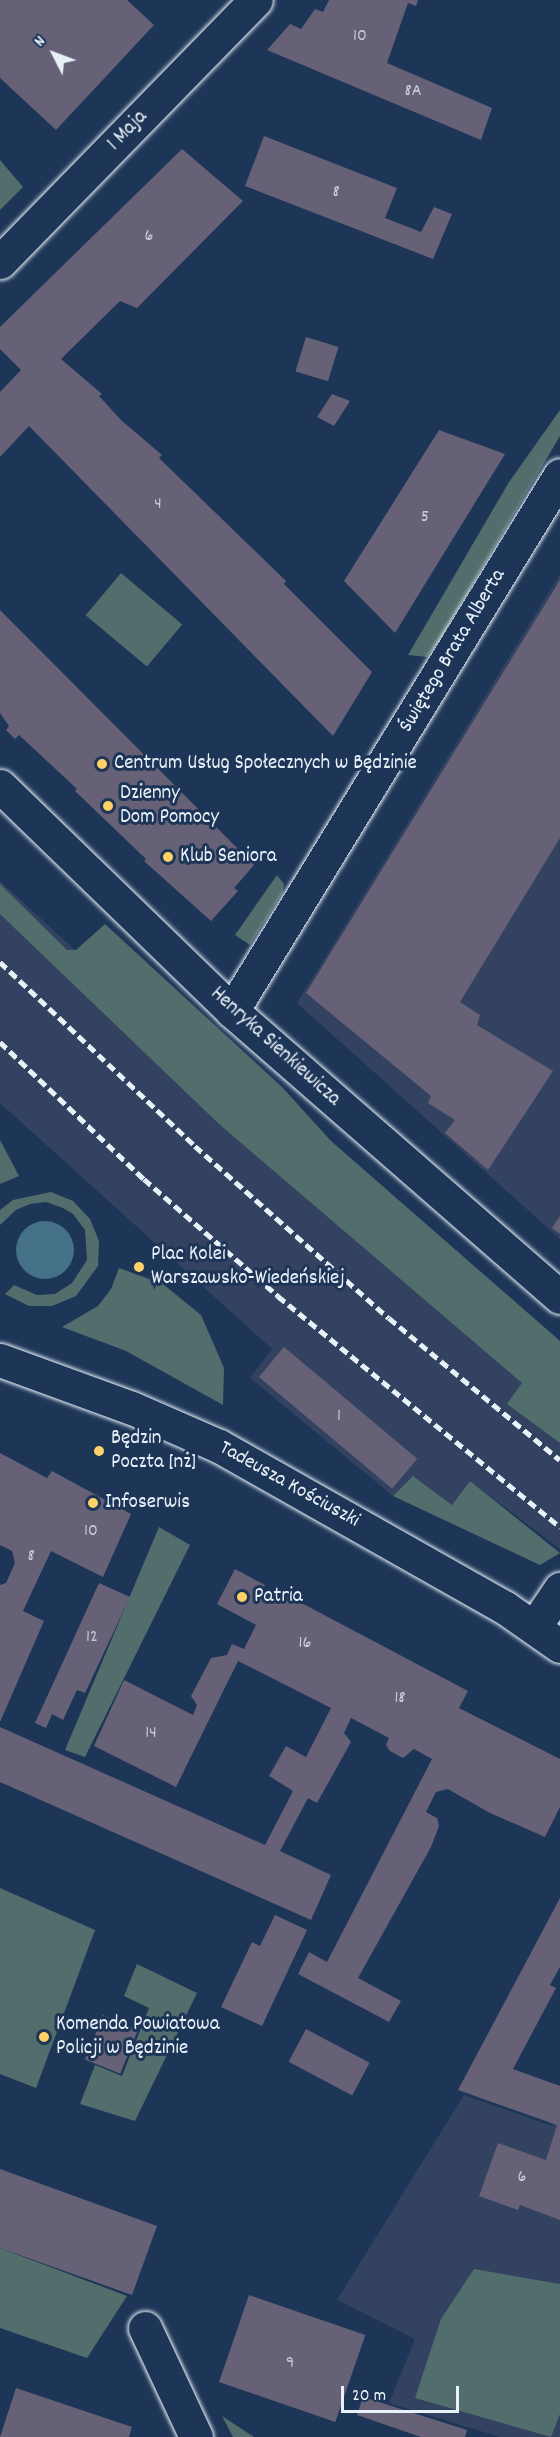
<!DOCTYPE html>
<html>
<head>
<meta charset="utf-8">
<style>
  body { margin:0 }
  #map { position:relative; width:560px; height:2437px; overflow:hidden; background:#1d3557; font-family:Dekko,sans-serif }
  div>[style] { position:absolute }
  .built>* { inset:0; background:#334260 }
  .green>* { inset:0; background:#526e6c; transform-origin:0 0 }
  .water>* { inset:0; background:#447088 }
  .round { border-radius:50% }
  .building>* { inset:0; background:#666176; transform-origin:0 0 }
  .roads { filter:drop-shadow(0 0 2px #e8f1f8) drop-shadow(0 0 2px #e8f1f8) }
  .minor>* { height:33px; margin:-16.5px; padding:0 16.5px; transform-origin:16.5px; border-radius:16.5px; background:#1d3557 }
  .tertiary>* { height:33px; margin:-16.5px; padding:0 16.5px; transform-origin:16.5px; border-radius:16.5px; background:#1d3557 }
  .rail>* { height:4.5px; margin-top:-2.25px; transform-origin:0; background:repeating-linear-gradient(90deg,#e8f1f8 0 9px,transparent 0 13.5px) }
  .dots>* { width:16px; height:16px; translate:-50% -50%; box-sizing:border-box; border:3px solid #1d3557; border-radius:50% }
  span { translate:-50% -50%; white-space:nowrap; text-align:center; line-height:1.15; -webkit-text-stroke:6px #1d3557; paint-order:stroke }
  .number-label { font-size:18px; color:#c8cdd8 }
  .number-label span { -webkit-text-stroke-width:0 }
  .street-label { font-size:21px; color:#e8f1f8 }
  .poi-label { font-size:21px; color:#e8f1f8 }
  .left { translate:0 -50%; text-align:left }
  .north { position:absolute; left:24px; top:24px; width:60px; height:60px; -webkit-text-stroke:4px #1d3557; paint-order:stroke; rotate:312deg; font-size:16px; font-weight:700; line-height:24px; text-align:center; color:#e8f1f8 }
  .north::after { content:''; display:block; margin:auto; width:21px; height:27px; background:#e8f1f8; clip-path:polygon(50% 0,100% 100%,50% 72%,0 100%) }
  .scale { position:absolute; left:341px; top:2386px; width:118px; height:27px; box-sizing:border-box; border:3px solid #e8f1f8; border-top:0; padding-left:8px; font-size:18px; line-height:21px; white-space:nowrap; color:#e8f1f8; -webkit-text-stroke:4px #1d3557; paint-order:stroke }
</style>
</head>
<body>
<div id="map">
  <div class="built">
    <div style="clip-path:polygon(560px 574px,560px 1239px,297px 1003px)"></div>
    <div style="clip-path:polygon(0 881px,544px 1381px,560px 1437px,560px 1549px,470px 1481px,452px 1505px,413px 1476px,393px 1496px,250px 1378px,272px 1349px,0 1103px)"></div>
    <div style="clip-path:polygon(464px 2095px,552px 2126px,560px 2105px,560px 2437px,500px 2437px,389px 2403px,415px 2339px,337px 2300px)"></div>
  </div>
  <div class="green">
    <div style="clip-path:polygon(0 160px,23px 187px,0 210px)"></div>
    <div style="clip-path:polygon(560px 410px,560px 436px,439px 641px,427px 657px,408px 655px,509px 482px)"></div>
    <div style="left:121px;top:573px;width:80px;height:55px;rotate:40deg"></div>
    <div style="clip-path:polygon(277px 875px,284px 884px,283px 892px,250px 945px,235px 935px)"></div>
    <div style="clip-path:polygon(0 884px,67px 950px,76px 950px,105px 924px,283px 1088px,331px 1141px,560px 1341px,560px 1443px,507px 1404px,522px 1383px,219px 1124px,0 914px)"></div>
    <div style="clip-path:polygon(0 1140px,19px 1176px,0 1184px)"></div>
    <div style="clip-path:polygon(51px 1192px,73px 1201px,90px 1219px,99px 1241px,98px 1266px,76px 1296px,52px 1306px,29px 1306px,5px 1294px,14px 1285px,37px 1295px,55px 1294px,72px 1283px,87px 1260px,85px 1230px,73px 1214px,63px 1208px,46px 1202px,30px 1204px,16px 1210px,0 1225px,0 1210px,13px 1200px)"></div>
    <div style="clip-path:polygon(119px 1268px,163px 1284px,201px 1315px,224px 1368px,223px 1405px,126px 1351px,62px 1327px,98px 1306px,111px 1289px)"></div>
    <div style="clip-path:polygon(413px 1476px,452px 1505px,470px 1481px,560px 1553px,540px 1565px,393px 1496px)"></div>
    <div style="clip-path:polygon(159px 1527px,190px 1545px,85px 1757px,65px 1750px)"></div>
    <div style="clip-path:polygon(0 1888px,95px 1930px,36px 2088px,0 2074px)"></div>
    <div style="clip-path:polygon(137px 1964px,197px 1993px,135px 2121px,80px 2104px,95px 2065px,122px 2076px,149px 2008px,124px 1996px)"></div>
    <div style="clip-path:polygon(0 2248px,127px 2296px,87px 2358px,0 2328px)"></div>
    <div style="clip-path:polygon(474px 2269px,560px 2284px,560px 2414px,551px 2437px,415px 2398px,441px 2319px)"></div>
    <div style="clip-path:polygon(222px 2416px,254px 2437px,233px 2437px)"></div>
  </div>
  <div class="water">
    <div class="round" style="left:16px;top:1221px;width:58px;height:58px"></div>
  </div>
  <div class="building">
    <div style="clip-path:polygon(0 0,127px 0,154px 25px,56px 130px,0 78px)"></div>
    <div style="clip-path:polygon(329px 0,418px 0,416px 6px,408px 3px,387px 63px,492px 108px,481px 140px,267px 50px,290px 24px,301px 29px,315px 9px,323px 12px)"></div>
    <div style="clip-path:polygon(264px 136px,397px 188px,385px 218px,421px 232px,434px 207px,452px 214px,433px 259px,245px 186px)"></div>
    <div style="clip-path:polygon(182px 149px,243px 201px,137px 308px,120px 301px,61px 359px,102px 394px,99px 396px,121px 420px,162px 455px,159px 458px,286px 581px,284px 584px,372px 672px,333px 736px,29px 426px,0 457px,0 392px,21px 370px,0 349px,0 327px)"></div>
    <div style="left:306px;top:337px;width:34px;height:36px;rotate:17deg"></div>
    <div style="clip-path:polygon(332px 394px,350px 401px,334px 426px,317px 417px)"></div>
    <div style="clip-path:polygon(439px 430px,505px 454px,395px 633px,344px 581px)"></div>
    <div style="clip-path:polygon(560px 580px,560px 838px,460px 1002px,480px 1015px,477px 1025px,553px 1071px,488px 1170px,445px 1133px,455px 1120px,428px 1103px,431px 1096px,306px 993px)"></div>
    <div style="clip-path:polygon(0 610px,254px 865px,234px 888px,238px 891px,211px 921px,144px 861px,146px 859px,75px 791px,77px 789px,19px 735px,15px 739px,6px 730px,9px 726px,0 713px)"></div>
    <div style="clip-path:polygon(560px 1216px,560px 1234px,552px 1228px)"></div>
    <div style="left:284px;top:1347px;width:174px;height:39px;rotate:40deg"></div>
    <div style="clip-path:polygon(0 1453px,47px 1478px,52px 1471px,131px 1514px,103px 1577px,51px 1551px,23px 1611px,44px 1621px,0 1722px,0 1585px,6px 1583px,15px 1563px,12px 1551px,0 1545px)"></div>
    <div style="clip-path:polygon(235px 1569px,265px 1585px,260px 1595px,269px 1599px,275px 1589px,468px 1691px,459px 1708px,560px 1759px,560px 1807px,545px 1837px,490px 1813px,448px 1789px,436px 1792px,426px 1812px,437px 1818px,439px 1826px,431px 1847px,358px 1978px,401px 2001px,389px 2022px,298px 1974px,309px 1952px,327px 1962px,432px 1759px,414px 1749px,403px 1758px,390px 1751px,386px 1745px,389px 1738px,351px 1718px,344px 1733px,351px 1742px,317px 1803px,308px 1798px,280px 1851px,331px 1875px,311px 1920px,0 1782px,0 1727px,265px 1845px,293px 1791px,269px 1776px,286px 1746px,306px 1757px,331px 1708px,238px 1661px,176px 1787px,94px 1746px,124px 1680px,193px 1715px,197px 1705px,191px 1696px,211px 1658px,227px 1655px,232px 1644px,244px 1649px,256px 1625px,217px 1604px)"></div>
    <div style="clip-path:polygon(99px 1583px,130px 1597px,85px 1693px,77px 1690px,63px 1720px,52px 1714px,46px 1728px,35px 1723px)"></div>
    <div style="clip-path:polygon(560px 1898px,560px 1967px,550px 1985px,556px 1988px,513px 2069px,560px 2086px,560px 2220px,520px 2205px,518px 2210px,479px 2196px,498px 2143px,546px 2160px,557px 2125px,458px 2090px)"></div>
    <div style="clip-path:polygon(275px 1915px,307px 1930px,262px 2026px,221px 2007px,252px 1942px,260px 1946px)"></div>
    <div style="left:103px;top:2015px;width:38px;height:48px;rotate:22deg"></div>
    <div style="left:306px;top:2029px;width:72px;height:37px;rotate:28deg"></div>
    <div style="clip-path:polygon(0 2169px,157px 2226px,132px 2295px,0 2248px)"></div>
    <div style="left:249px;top:2295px;width:123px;height:92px;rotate:19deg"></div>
    <div style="clip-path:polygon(16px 2388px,132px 2427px,129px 2437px,0 2437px)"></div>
    <div style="clip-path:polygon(363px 2397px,467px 2430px,465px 2437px,421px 2437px,357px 2415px)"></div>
  </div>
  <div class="roads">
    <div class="minor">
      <div style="left:0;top:262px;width:366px;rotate:-45.7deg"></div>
      <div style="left:232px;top:1011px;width:628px;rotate:-58.54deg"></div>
      <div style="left:0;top:1360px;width:140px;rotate:20deg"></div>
      <div style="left:132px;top:1408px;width:95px;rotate:23.6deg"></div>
      <div style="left:219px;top:1446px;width:327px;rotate:29.5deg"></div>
      <div style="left:504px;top:1607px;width:68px;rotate:34.9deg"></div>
      <div style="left:535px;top:1626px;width:45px;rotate:-56deg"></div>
      <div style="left:145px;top:2328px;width:120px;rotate:64.9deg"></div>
    </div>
    <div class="tertiary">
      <div style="left:0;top:786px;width:323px;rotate:44.1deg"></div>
      <div style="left:232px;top:1011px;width:435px;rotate:41.1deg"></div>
    </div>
  </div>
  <div class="rail">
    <div style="left:0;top:962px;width:268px;rotate:43.3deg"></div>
    <div style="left:195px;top:1146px;width:259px;rotate:41.6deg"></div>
    <div style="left:389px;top:1318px;width:222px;rotate:39.7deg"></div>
    <div style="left:0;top:1042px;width:199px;rotate:43.6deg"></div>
    <div style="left:144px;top:1179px;width:178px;rotate:41.1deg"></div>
    <div style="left:278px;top:1296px;width:365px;rotate:39.3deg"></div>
  </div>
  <div class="dots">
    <div style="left:102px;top:764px;background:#ffd166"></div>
    <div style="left:108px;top:806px;background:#ffd166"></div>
    <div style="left:168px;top:857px;background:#ffd166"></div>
    <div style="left:139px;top:1267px;background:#ffd166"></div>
    <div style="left:99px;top:1451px;background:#ffd166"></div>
    <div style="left:93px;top:1503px;background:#ffd166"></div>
    <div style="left:242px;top:1597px;background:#ffd166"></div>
    <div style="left:44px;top:2037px;background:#ffd166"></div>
  </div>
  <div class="number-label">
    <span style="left:360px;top:37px">10</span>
    <span style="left:413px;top:92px">8A</span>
    <span style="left:336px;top:193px">8</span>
    <span style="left:149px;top:237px">6</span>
    <span style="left:158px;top:505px">4</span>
    <span style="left:425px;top:518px">5</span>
    <span style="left:339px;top:1417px">1</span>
    <span style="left:91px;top:1532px">10</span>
    <span style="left:31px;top:1557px">8</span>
    <span style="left:92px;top:1638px">12</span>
    <span style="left:305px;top:1644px">16</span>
    <span style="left:400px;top:1699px">18</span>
    <span style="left:151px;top:1734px">14</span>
    <span style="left:522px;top:2178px">6</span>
    <span style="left:290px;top:2364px">9</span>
  </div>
  <div class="street-label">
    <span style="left:128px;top:131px;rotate:-46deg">1 Maja</span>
    <span style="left:453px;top:651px;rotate:-59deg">Świętego Brata Alberta</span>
    <span style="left:275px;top:1047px;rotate:42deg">Henryka Sienkiewicza</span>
    <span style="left:289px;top:1485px;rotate:29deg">Tadeusza Kościuszki</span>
  </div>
  <div class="poi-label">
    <span class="left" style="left:114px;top:764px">Centrum Usług Społecznych w Będzinie</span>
    <span class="left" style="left:120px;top:806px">Dzienny<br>Dom Pomocy</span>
    <span class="left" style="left:180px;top:857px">Klub Seniora</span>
    <span class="left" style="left:151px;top:1267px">Plac Kolei<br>Warszawsko-Wiedeńskiej</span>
    <span class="left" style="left:111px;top:1451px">Będzin<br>Poczta [nż]</span>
    <span class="left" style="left:105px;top:1503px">Infoserwis</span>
    <span class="left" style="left:254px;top:1597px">Patria</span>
    <span class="left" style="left:56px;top:2037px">Komenda Powiatowa<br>Policji w Będzinie</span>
  </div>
  <div class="north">N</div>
  <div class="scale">20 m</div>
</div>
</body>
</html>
